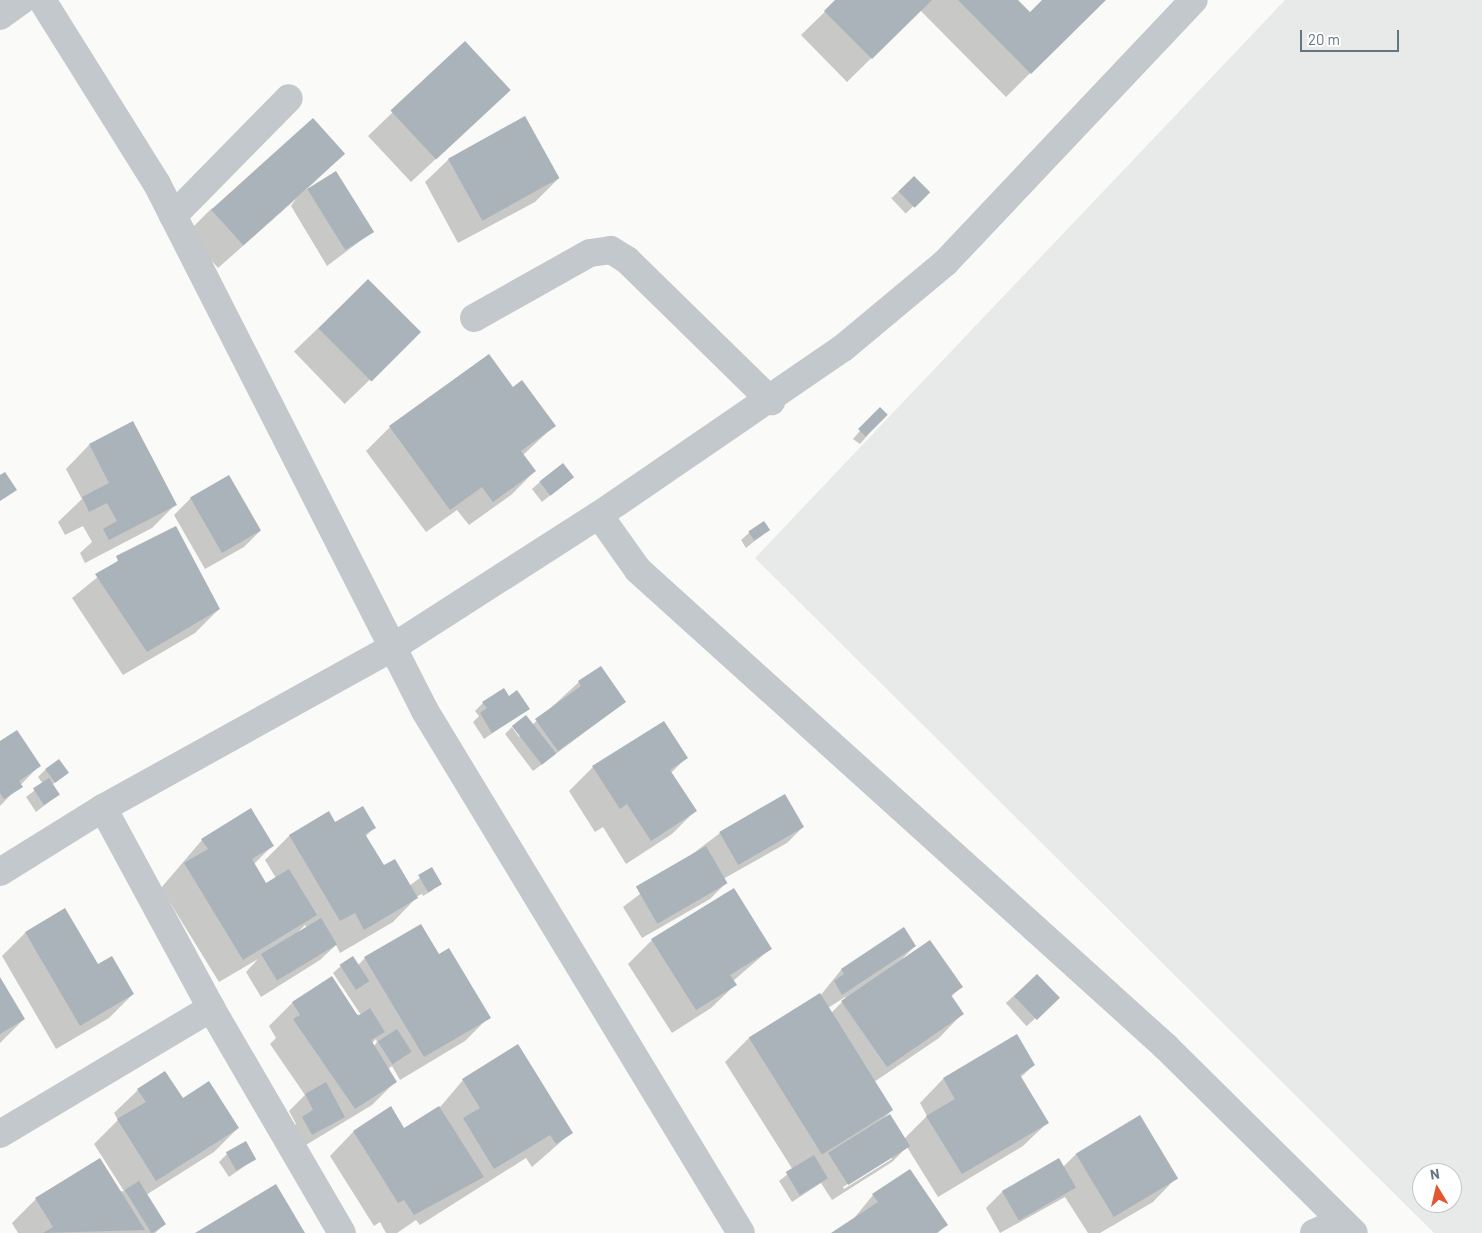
<!DOCTYPE html>
<html>
<head>
<meta charset="utf-8">
<style>
  body { margin:0 }
  #map { position:relative; width:1482px; height:1233px; overflow:hidden; background:#fafaf8; font-family:Barlow,sans-serif }
  div>[style] { position:absolute }
  .built>* { inset:0; background:#e8e9e9 }
  .shadow>* { inset:0; background:#0003; transform-origin:0 0 }
  .building>* { inset:0; background:#aab3b9; transform-origin:0 0 }
  .minor>* { height:28px; margin:-14px; padding:0 14px; transform-origin:14px; border-radius:14px; background:#c3c8cc }
  span { translate:-50% -50%; white-space:nowrap; text-align:center; line-height:1.15; -webkit-text-stroke:5px #fff; paint-order:stroke }
  .north { position:absolute; left:1412px; top:1163px; width:50px; height:50px; box-sizing:border-box; background:#fff; border:1px solid #c1c8cd; border-radius:50%; rotate:351deg; font-size:14px; font-weight:700; line-height:20px; text-align:center; color:#657683 }
  .north::after { content:''; display:block; margin:auto; width:18px; height:22px; background:#e4572e; clip-path:polygon(50% 0,100% 100%,50% 72%,0 100%) }
  .scale { position:absolute; left:1300px; top:30px; width:99px; height:22px; box-sizing:border-box; border:2px solid #657683; border-top:0; padding-left:6px; font-size:15px; line-height:18px; white-space:nowrap; color:#657683; -webkit-text-stroke:4px #fff; paint-order:stroke }
</style>
</head>
<body>
<div id="map">
  <div class="built">
    <div style="clip-path:polygon(evenodd,1285px 0,1482px 0,1482px 1233px,1434px 1233px,755px 558px,1285px 0,1422px 1173px,1452px 1173px,1452px 1203px,1422px 1203px,1422px 1173px)"></div>
  </div>
  <div class="shadow">
    <div style="clip-path:polygon(837px 0,1016px 0,1030px 14px,1044px 0,1104px 0,1006px 97px,920px 10px,847px 82px,801px 35px)"></div>
    <div style="clip-path:polygon(465px 43px,485px 113px,411px 182px,368px 136px)"></div>
    <div style="clip-path:polygon(344px 154px,307px 189px,372px 232px,327px 266px,291px 206px,296px 199px,218px 268px,187px 233px,211px 209px)"></div>
    <div style="clip-path:polygon(449px 159px,559px 178px,535px 202px,458px 243px,425px 182px)"></div>
    <div style="left:914px;top:177px;width:21px;height:31px;rotate:47deg"></div>
    <div style="left:368px;top:280px;width:73px;height:103px;rotate:46deg"></div>
    <div style="clip-path:polygon(489px 355px,513px 389px,554px 426px,523px 455px,535px 471px,511px 495px,469px 525px,457px 510px,426px 532px,366px 451px,390px 427px)"></div>
    <div style="clip-path:polygon(872px 417px,867px 436px,860px 444px,853px 439px)"></div>
    <div style="clip-path:polygon(132px 423px,175px 505px,152px 528px,85px 563px,80px 553px,92px 542px,83px 526px,65px 535px,58px 522px,82px 499px,66px 469px,89px 445px)"></div>
    <div style="clip-path:polygon(229px 477px,260px 531px,244px 547px,205px 569px,174px 515px,190px 499px)"></div>
    <div style="clip-path:polygon(573px 477px,542px 502px,532px 489px,540px 482px)"></div>
    <div style="clip-path:polygon(768px 530px,746px 548px,741px 540px,749px 533px)"></div>
    <div style="clip-path:polygon(132px 549px,219px 609px,195px 633px,123px 675px,72px 598px)"></div>
    <div style="clip-path:polygon(579px 682px,625px 702px,533px 771px,505px 734px,512px 727px,519px 737px)"></div>
    <div style="clip-path:polygon(508px 697px,528px 709px,484px 739px,473px 722px,479px 716px,475px 711px,483px 703px)"></div>
    <div style="clip-path:polygon(0 742px,39px 766px,0 806px)"></div>
    <div style="clip-path:polygon(686px 758px,671px 773px,696px 810px,672px 834px,626px 864px,603px 827px,595px 832px,569px 791px,593px 767px)"></div>
    <div style="clip-path:polygon(46px 769px,67px 772px,52px 785px,58px 795px,36px 812px,26px 797px,43px 784px,38px 777px)"></div>
    <div style="clip-path:polygon(evenodd,329px 813px,335px 823px,374px 828px,365px 837px,383px 867px,409px 886px,432px 869px,440px 884px,418px 896px,393px 922px,340px 953px,336px 945px,320px 960px,261px 997px,246px 972px,258px 959px,219px 982px,161px 888px,202px 840px,273px 845px,254px 864px,266px 885px,276px 878px,265px 860px,289px 836px,329px 813px,433px 887px,433px 890px,423px 896px,422px 894px,433px 887px,329px 813px,305px 925px,307px 928px,296px 934px,305px 925px)"></div>
    <div style="clip-path:polygon(803px 827px,787px 843px,723px 879px,726px 883px,710px 899px,642px 938px,623px 907px,720px 833px)"></div>
    <div style="clip-path:polygon(65px 910px,97px 965px,133px 994px,109px 1018px,56px 1049px,2px 956px,25px 933px)"></div>
    <div style="clip-path:polygon(evenodd,903px 929px,915px 946px,900px 961px,961px 987px,951px 997px,962px 1014px,939px 1038px,874px 1082px,892px 1110px,883px 1119px,904px 1139px,927px 1116px,920px 1103px,943px 1079px,1016px 1036px,1034px 1065px,1020px 1078px,1047px 1123px,1023px 1146px,938px 1197px,907px 1147px,892px 1162px,832px 1200px,821px 1183px,792px 1202px,779px 1181px,793px 1170px,725px 1062px,749px 1038px,820px 996px,841px 970px,903px 929px,845px 997px,846px 998px,831px 1013px,828px 1008px,845px 997px,903px 929px,892px 1156px,892px 1159px,844px 1189px,843px 1187px,892px 1156px)"></div>
    <div style="clip-path:polygon(652px 940px,770px 949px,733px 981px,735px 985px,711px 1008px,672px 1033px,628px 964px)"></div>
    <div style="clip-path:polygon(evenodd,439px 956px,489px 1017px,465px 1041px,400px 1080px,392px 1066px,388px 1069px,396px 1081px,372px 1105px,296px 1151px,287px 1134px,296px 1124px,289px 1111px,305px 1095px,270px 1044px,276px 1038px,269px 1026px,292px 1003px,361px 1015px,333px 973px,341px 966px,358px 965px,365px 958px,439px 956px,376px 1039px,377px 1042px,374px 1046px,372px 1043px,376px 1039px)"></div>
    <div style="left:1037px;top:975px;width:31px;height:42px;rotate:48deg"></div>
    <div style="clip-path:polygon(0 979px,24px 1019px,0 1043px)"></div>
    <div style="clip-path:polygon(463px 1080px,571px 1133px,532px 1167px,526px 1158px,420px 1225px,416px 1220px,397px 1233px,386px 1233px,380px 1222px,374px 1226px,330px 1156px,353px 1132px,390px 1108px,404px 1130px,441px 1106px)"></div>
    <div style="clip-path:polygon(138px 1090px,182px 1100px,238px 1128px,214px 1152px,146px 1195px,165px 1224px,155px 1233px,18px 1233px,12px 1223px,36px 1199px,124px 1191px,94px 1144px,118px 1120px,114px 1113px)"></div>
    <div style="clip-path:polygon(227px 1154px,255px 1159px,229px 1177px,219px 1162px)"></div>
    <div style="clip-path:polygon(1076px 1154px,1176px 1178px,1153px 1202px,1100px 1233px,1088px 1233px,1065px 1197px,1000px 1233px,986px 1208px,1002px 1192px,1059px 1160px,1063px 1167px)"></div>
    <div style="clip-path:polygon(910px 1170px,946px 1225px,938px 1233px,833px 1233px,851px 1222px,873px 1195px)"></div>
  </div>
  <div class="building">
    <div style="clip-path:polygon(835px 0,932px 0,872px 59px,824px 11px)"></div>
    <div style="clip-path:polygon(958px 0,1018px 0,1030px 12px,1042px 0,1106px 0,1031px 74px)"></div>
    <div style="left:465px;top:41px;width:67px;height:102px;rotate:47deg"></div>
    <div style="left:525px;top:116px;width:71px;height:88px;rotate:61deg"></div>
    <div style="left:313px;top:118px;width:48px;height:137px;rotate:48deg"></div>
    <div style="left:336px;top:171px;width:72px;height:34px;rotate:58deg"></div>
    <div style="left:914px;top:176px;width:23px;height:22px;rotate:45deg"></div>
    <div style="left:368px;top:279px;width:75px;height:70px;rotate:45deg"></div>
    <div style="clip-path:polygon(489px 354px,513px 387px,522px 380px,556px 426px,521px 451px,536px 471px,493px 502px,482px 487px,450px 510px,389px 426px)"></div>
    <div style="left:880px;top:407px;width:11px;height:31px;rotate:45deg"></div>
    <div style="clip-path:polygon(133px 421px,177px 505px,109px 540px,103px 529px,117px 521px,107px 503px,89px 512px,82px 497px,109px 483px,89px 444px)"></div>
    <div style="left:563px;top:463px;width:18px;height:30px;rotate:52deg"></div>
    <div style="clip-path:polygon(5px 472px,17px 490px,0 501px,0 475px)"></div>
    <div style="left:229px;top:475px;width:64px;height:45px;rotate:60deg"></div>
    <div style="left:764px;top:521px;width:11px;height:19px;rotate:56deg"></div>
    <div style="clip-path:polygon(176px 526px,220px 609px,147px 652px,95px 574px,118px 561px,116px 556px)"></div>
    <div style="clip-path:polygon(601px 666px,626px 702px,558px 751px,535px 719px,581px 686px,578px 681px)"></div>
    <div style="clip-path:polygon(504px 688px,509px 696px,517px 690px,530px 709px,492px 733px,480px 713px,487px 708px,482px 702px)"></div>
    <div style="left:526px;top:715px;width:49px;height:18px;rotate:52deg"></div>
    <div style="clip-path:polygon(664px 721px,688px 758px,670px 770px,697px 811px,651px 841px,627px 804px,620px 809px,592px 766px)"></div>
    <div style="clip-path:polygon(17px 730px,41px 766px,19px 781px,23px 787px,4px 799px,0 793px,0 741px)"></div>
    <div style="left:59px;top:759px;width:17px;height:17px;rotate:54deg"></div>
    <div style="left:49px;top:778px;width:20px;height:19px;rotate:57deg"></div>
    <div style="left:785px;top:794px;width:38px;height:76px;rotate:60deg"></div>
    <div style="clip-path:polygon(363px 806px,376px 828px,365px 834px,384px 865px,395px 859px,418px 898px,364px 930px,355px 913px,340px 921px,289px 835px,329px 811px,335px 822px)"></div>
    <div style="clip-path:polygon(251px 808px,274px 846px,252px 859px,266px 883px,289px 869px,317px 915px,243px 960px,184px 863px,208px 849px,201px 839px)"></div>
    <div style="left:706px;top:846px;width:43px;height:81px;rotate:60deg"></div>
    <div style="left:432px;top:867px;width:20px;height:16px;rotate:60deg"></div>
    <div style="clip-path:polygon(734px 888px,772px 949px,730px 975px,737px 985px,696px 1010px,651px 939px)"></div>
    <div style="clip-path:polygon(65px 908px,98px 964px,112px 956px,134px 994px,80px 1026px,25px 932px)"></div>
    <div style="left:321px;top:918px;width:31px;height:70px;rotate:59deg"></div>
    <div style="clip-path:polygon(421px 924px,439px 954px,449px 948px,491px 1018px,424px 1057px,364px 957px)"></div>
    <div style="clip-path:polygon(904px 927px,916px 946px,842px 995px,834px 981px,844px 974px,841px 969px)"></div>
    <div style="clip-path:polygon(930px 940px,963px 987px,951px 995px,964px 1014px,887px 1067px,841px 1001px)"></div>
    <div style="left:353px;top:956px;width:30px;height:16px;rotate:57deg"></div>
    <div style="left:1037px;top:974px;width:33px;height:32px;rotate:46deg"></div>
    <div style="clip-path:polygon(332px 976px,358px 1016px,370px 1008px,385px 1032px,371px 1040px,397px 1082px,355px 1109px,293px 1019px,300px 1015px,292px 1002px)"></div>
    <div style="clip-path:polygon(0 977px,25px 1019px,0 1034px)"></div>
    <div style="left:820px;top:993px;width:138px;height:84px;rotate:58deg"></div>
    <div style="left:397px;top:1029px;width:27px;height:23px;rotate:57deg"></div>
    <div style="clip-path:polygon(1017px 1034px,1035px 1065px,1020px 1075px,1049px 1123px,962px 1174px,926px 1116px,955px 1099px,943px 1078px)"></div>
    <div style="clip-path:polygon(518px 1044px,573px 1133px,556px 1144px,550px 1135px,494px 1169px,463px 1118px,480px 1108px,462px 1079px)"></div>
    <div style="clip-path:polygon(165px 1071px,183px 1098px,209px 1081px,239px 1128px,156px 1181px,117px 1119px,146px 1102px,137px 1089px)"></div>
    <div style="clip-path:polygon(326px 1082px,345px 1117px,312px 1135px,302px 1117px,313px 1110px,305px 1094px)"></div>
    <div style="clip-path:polygon(391px 1106px,404px 1128px,439px 1106px,484px 1177px,414px 1215px,404px 1200px,398px 1203px,353px 1131px)"></div>
    <div style="left:890px;top:1114px;width:38px;height:73px;rotate:58deg"></div>
    <div style="left:1140px;top:1115px;width:74px;height:75px;rotate:59deg"></div>
    <div style="left:246px;top:1141px;width:21px;height:23px;rotate:61deg"></div>
    <div style="left:814px;top:1155px;width:27px;height:33px;rotate:59deg"></div>
    <div style="clip-path:polygon(100px 1158px,145px 1230px,43px 1233px,53px 1227px,35px 1198px)"></div>
    <div style="left:1059px;top:1158px;width:34px;height:66px;rotate:60deg"></div>
    <div style="clip-path:polygon(910px 1169px,948px 1225px,936px 1233px,831px 1233px,878px 1202px,872px 1194px)"></div>
    <div style="left:139px;top:1181px;width:51px;height:17px;rotate:58deg"></div>
    <div style="clip-path:polygon(276px 1184px,305px 1233px,195px 1233px)"></div>
  </div>
  <div class="minor">
    <div style="left:42px;top:0;width:217px;rotate:58deg"></div>
    <div style="left:157px;top:184px;width:591px;rotate:63.04deg"></div>
    <div style="left:425px;top:711px;width:610px;rotate:58.81deg"></div>
    <div style="left:0;top:16px;width:27px;rotate:-36deg"></div>
    <div style="left:173px;top:216px;width:165px;rotate:-45.5deg"></div>
    <div style="left:474px;top:318px;width:133px;rotate:-29.3deg"></div>
    <div style="left:590px;top:253px;width:21px;rotate:-8deg"></div>
    <div style="left:611px;top:250px;width:19px;rotate:32deg"></div>
    <div style="left:627px;top:260px;width:202px;rotate:44.4deg"></div>
    <div style="left:599px;top:515px;width:67px;rotate:54.7deg"></div>
    <div style="left:638px;top:570px;width:712px;rotate:42.09deg"></div>
    <div style="left:1166px;top:1047px;width:264px;rotate:44.7deg"></div>
    <div style="left:103px;top:808px;width:227px;rotate:61.6deg"></div>
    <div style="left:211px;top:1008px;width:260px;rotate:59.8deg"></div>
    <div style="left:0;top:872px;width:121px;rotate:-31.9deg"></div>
    <div style="left:103px;top:808px;width:328px;rotate:-29deg"></div>
    <div style="left:390px;top:649px;width:248px;rotate:-32.7deg"></div>
    <div style="left:599px;top:515px;width:296px;rotate:-34.4deg"></div>
    <div style="left:843px;top:348px;width:133px;rotate:-39.8deg"></div>
    <div style="left:945px;top:263px;width:362px;rotate:-46.6deg"></div>
    <div style="left:0;top:1134px;width:246px;rotate:-30.8deg"></div>
    <div style="left:1314px;top:1233px;width:30px;rotate:-24deg"></div>
  </div>
  <div class="north">N</div>
  <div class="scale">20 m</div>
</div>
</body>
</html>
